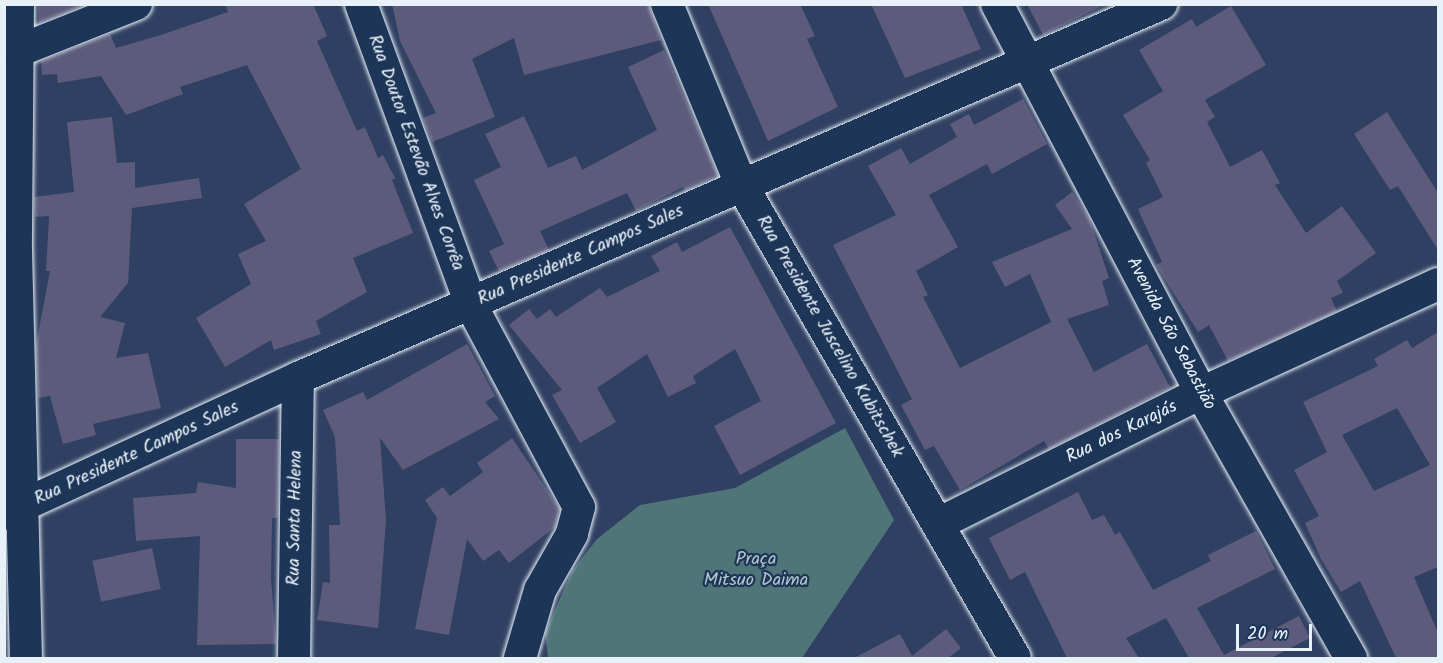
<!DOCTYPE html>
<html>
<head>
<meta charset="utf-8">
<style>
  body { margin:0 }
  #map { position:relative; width:1443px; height:663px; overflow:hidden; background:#304062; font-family:Kalam,sans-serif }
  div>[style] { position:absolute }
  .green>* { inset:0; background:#4f7578 }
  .building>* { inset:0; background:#5d5b7c; transform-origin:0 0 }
  .roads { filter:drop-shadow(0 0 2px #e8f1f8) drop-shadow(0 0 2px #e8f1f8) }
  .minor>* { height:32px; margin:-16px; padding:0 16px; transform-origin:16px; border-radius:16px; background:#1d3557 }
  span { translate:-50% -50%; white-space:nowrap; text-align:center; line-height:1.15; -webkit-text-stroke:4.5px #1d3557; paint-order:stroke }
  .street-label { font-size:18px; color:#e8f1f8 }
  .park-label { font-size:18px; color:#b2c6cb }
  .frame { position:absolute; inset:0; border:6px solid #e8f1f8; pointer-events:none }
  .scale { position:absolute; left:1236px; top:624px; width:76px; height:27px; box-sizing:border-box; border:3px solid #e8f1f8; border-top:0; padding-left:8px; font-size:18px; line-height:21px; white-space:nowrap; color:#e8f1f8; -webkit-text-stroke:4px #1d3557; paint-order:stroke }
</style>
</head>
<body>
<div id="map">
  <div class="green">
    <div style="clip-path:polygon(845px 428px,894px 520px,802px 658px,548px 658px,545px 633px,572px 571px,597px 539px,640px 505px,735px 488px)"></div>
  </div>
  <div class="building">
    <div style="clip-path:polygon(38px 4px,86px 4px,39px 23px)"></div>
    <div style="clip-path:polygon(225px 4px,313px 4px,327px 36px,317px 41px,357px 131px,365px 127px,378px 158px,383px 155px,395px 178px,392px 180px,413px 233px,353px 258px,367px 292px,316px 321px,321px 334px,274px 350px,271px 340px,225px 367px,196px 318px,251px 284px,238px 254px,266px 241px,244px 204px,301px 169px,247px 65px,180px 87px,183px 94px,126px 115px,101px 76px,58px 83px,57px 74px,42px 75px,41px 61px,110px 34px,116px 48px,161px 35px,228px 12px)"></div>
    <div style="clip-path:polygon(392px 4px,648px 4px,661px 40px,524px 75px,514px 38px,472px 59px,495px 117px,432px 142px,423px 118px,436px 113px,400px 41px)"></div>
    <div style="clip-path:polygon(708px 4px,800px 4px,815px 36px,807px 39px,838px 107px,768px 141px)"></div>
    <div style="clip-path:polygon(871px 4px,961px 4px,981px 49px,905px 78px)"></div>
    <div style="clip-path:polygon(1027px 4px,1106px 4px,1043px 35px)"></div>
    <div style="clip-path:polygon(1231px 6px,1266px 65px,1205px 100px,1215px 117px,1207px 122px,1230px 167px,1262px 150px,1280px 183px,1275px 185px,1306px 233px,1342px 206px,1376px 253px,1337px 281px,1343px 293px,1331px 298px,1337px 311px,1228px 361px,1209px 325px,1198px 332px,1156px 265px,1162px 262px,1138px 209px,1163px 197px,1146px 163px,1150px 160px,1123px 115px,1163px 91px,1139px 50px,1192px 19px,1196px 27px)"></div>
    <div style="clip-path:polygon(664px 50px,718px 175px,685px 191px,683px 187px,636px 211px,627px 193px,540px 231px,549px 250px,499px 271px,489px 251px,504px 244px,474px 180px,501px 167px,485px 134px,524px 116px,548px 168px,576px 156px,582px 170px,657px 130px,628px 67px)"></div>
    <div style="clip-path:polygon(1023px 99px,1047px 144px,992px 174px,987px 164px,929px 195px,958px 247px,916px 271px,928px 295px,923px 297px,960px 368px,1051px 322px,1030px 274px,1005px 287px,992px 262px,1072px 229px,1055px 205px,1072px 192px,1090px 220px,1109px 278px,1102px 281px,1109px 305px,1067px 319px,1094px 372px,1147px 344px,1170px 387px,1049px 449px,1044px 441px,960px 490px,934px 446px,925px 450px,901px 405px,912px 399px,833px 245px,896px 215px,868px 166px,901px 148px,910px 164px,957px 137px,950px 124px,969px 114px,974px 125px)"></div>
    <div style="clip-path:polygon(1387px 112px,1438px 193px,1438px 250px,1398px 186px,1390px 190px,1354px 134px)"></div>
    <div style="clip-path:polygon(112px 117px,117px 163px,135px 162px,135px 188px,199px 178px,202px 198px,132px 208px,128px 283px,100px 317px,125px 323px,116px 358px,148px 353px,161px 408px,93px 424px,96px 435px,63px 444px,50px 396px,38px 398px,36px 345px,50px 271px,46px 271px,49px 216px,35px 217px,34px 197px,74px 192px,67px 122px)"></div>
    <div style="clip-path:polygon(730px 227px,836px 423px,740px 475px,714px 426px,761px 401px,735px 349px,693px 376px,696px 383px,668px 397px,647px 354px,597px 388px,616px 422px,580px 443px,552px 395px,562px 390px,509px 325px,529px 309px,537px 319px,550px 309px,556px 317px,600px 288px,607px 297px,660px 271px,651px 256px,677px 242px,682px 252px)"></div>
    <div style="clip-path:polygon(evenodd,1438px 332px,1438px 567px,1414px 577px,1438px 633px,1438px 658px,1396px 658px,1360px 581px,1341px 592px,1321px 559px,1305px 523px,1319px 516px,1294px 470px,1327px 452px,1303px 402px,1378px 366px,1374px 359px,1407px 340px,1412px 348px,1438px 332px,1397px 408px,1430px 465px,1374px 491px,1342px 435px,1397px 408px)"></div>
    <div style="clip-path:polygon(467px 344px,495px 396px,485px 402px,499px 419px,403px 470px,380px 438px,386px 520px,378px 628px,317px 620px,323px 582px,330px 583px,329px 525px,340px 525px,335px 437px,323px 410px,363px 392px,367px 400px)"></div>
    <div style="clip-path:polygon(512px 438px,560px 509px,555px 527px,509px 563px,499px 550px,483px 561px,467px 539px,449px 635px,415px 629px,437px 518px,425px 500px,443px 487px,450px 496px,483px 472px,477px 463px)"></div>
    <div style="clip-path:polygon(236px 439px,279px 439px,278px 518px,272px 518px,271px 578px,276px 644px,197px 645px,200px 536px,136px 541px,133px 498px,196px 493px,198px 482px,236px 488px)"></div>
    <div style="clip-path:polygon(1078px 492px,1092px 520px,1104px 515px,1115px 535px,1120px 532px,1153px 590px,1211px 561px,1208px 555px,1256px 531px,1275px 569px,1197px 608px,1224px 655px,1299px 616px,1310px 638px,1271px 658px,1189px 658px,1166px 618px,1126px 638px,1139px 658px,1067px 658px,1025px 572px,1010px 580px,989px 538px)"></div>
    <div style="left:152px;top:548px;width:42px;height:61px;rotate:78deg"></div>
    <div style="clip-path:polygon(946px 629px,961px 648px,948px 658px,854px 658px,900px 634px,912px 656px)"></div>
  </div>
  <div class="roads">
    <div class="minor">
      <div style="left:18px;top:4px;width:246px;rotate:90.5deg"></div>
      <div style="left:16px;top:250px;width:408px;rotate:88.6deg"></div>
      <div style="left:361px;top:4px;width:320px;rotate:69.9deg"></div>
      <div style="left:471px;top:305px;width:229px;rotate:61.9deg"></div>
      <div style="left:579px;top:507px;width:28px;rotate:105deg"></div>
      <div style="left:572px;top:534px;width:64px;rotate:119.7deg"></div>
      <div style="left:540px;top:590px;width:71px;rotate:106.4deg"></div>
      <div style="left:667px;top:4px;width:195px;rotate:67.7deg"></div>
      <div style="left:741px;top:184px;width:547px;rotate:59.97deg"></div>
      <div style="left:997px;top:4px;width:439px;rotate:62.3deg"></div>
      <div style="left:1201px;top:393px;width:305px;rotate:60.5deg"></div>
      <div style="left:18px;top:51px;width:127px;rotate:-21.7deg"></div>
      <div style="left:4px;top:514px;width:324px;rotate:-24.8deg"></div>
      <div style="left:298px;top:378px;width:941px;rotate:-23.43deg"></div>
      <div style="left:938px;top:524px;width:294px;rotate:-26.5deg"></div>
      <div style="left:1201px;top:393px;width:261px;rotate:-24.7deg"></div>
      <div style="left:294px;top:658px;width:280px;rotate:-89.2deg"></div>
    </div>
  </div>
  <div class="street-label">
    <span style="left:415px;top:153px;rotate:70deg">Rua Doutor Estevão Alves Corrêa</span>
    <span style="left:581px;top:256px;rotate:-24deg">Rua Presidente Campos Sales</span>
    <span style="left:1170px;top:334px;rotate:62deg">Avenida São Sebastião</span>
    <span style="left:829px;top:337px;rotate:60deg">Rua Presidente Juscelino Kubitschek</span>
    <span style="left:1122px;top:433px;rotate:-26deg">Rua dos Karajás</span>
    <span style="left:137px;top:454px;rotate:-25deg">Rua Presidente Campos Sales</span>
    <span style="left:296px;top:518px;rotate:-89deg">Rua Santa Helena</span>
  </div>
  <div class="park-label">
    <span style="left:756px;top:571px">Praça<br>Mitsuo Daima</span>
  </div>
  <div class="frame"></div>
  <div class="scale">20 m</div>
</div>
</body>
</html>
